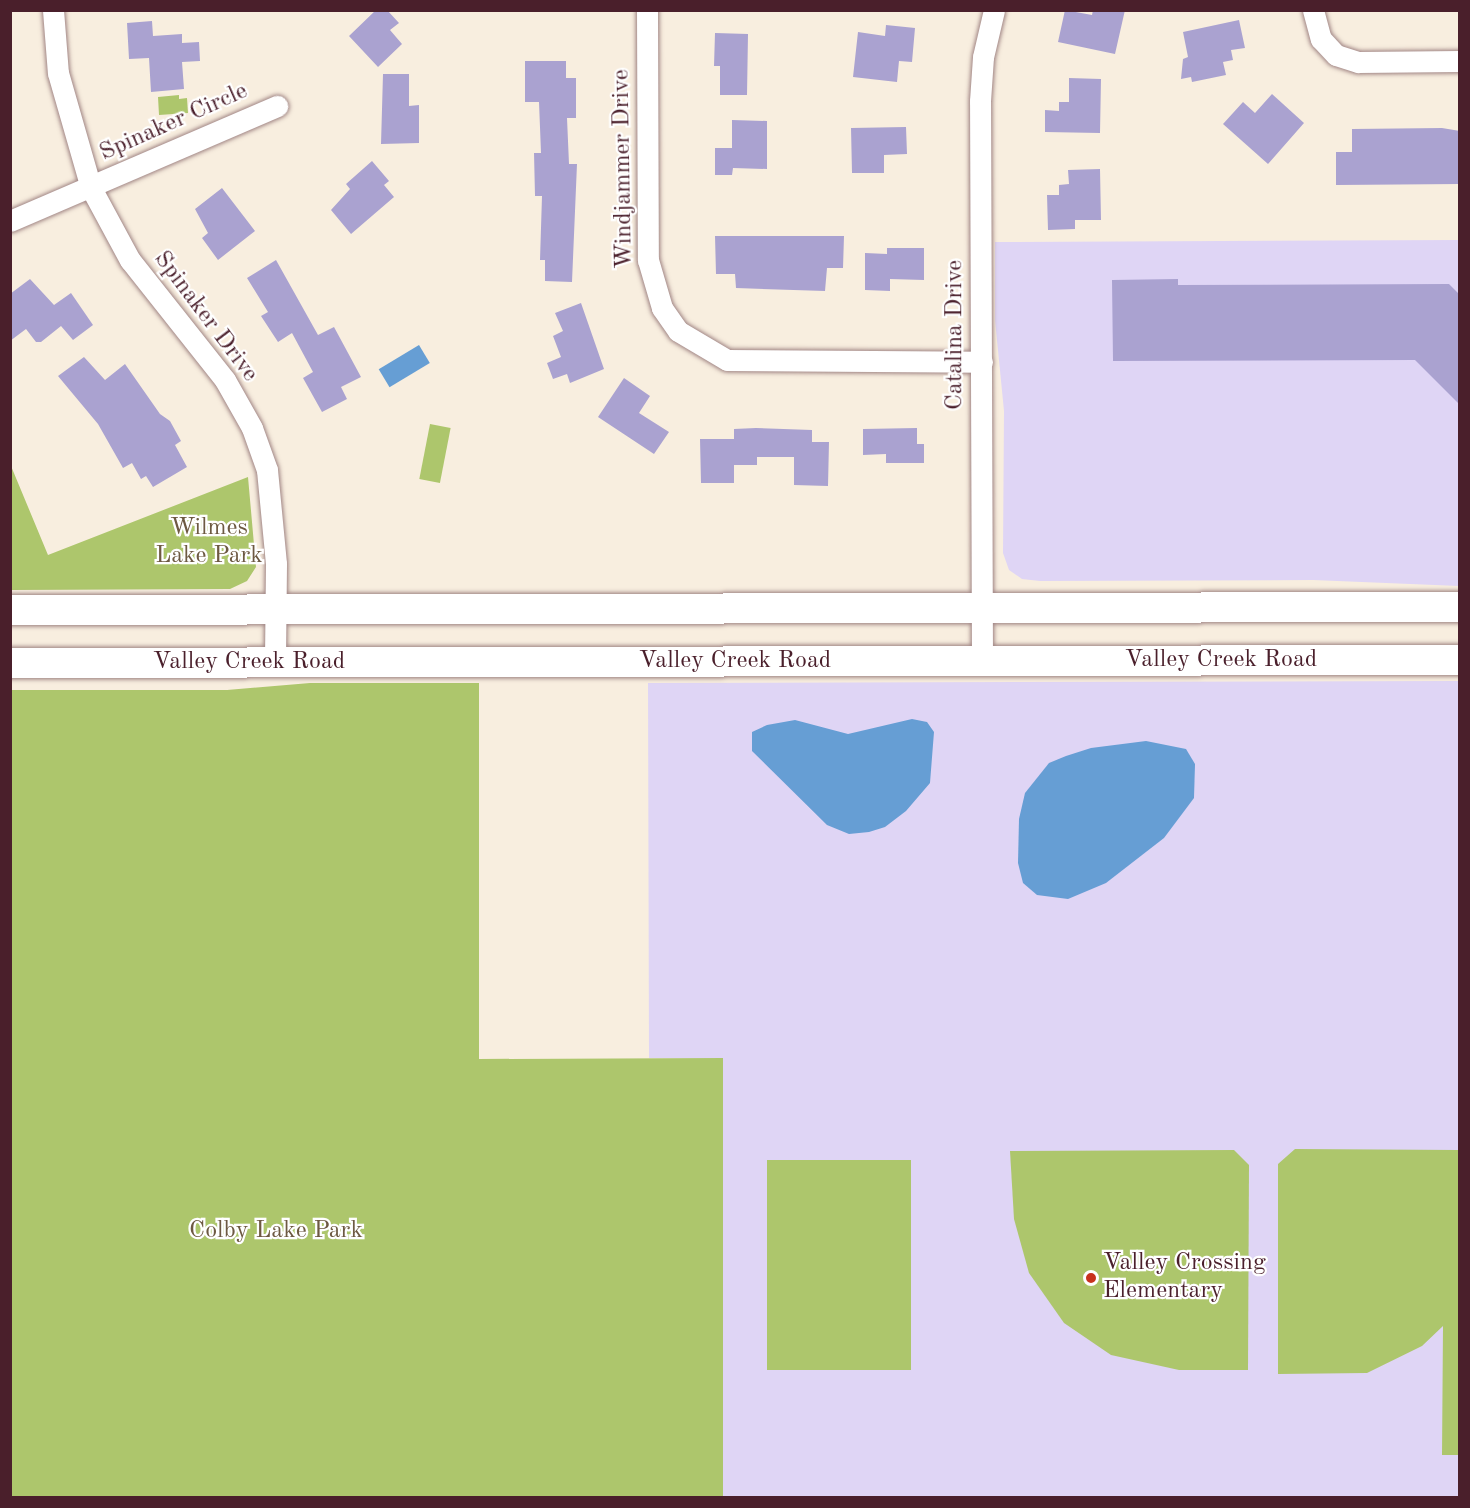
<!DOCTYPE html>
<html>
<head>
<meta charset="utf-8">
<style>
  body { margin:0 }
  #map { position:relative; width:1470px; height:1508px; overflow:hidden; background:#f8eedf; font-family:"Old Standard TT",serif }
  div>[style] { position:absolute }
  .built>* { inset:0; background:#dfd5f5 }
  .green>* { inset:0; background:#adc66c; transform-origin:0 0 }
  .water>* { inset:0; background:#669ed4; transform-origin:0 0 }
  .building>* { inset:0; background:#aaa2d0 }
  .roads { filter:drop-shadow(0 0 2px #a18685) drop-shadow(0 0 2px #a18685) }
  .street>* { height:21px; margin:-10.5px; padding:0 10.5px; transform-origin:10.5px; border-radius:10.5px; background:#fff }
  .secondary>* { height:30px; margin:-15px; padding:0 15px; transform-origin:15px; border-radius:15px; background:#fff }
  .dots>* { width:16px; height:16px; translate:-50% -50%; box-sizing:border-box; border:3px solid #fff; border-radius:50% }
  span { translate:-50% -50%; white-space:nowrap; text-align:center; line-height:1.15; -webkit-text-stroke:4.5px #fff; paint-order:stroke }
  .street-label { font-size:24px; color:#4a1f2b }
  .park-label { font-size:24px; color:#6d5942 }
  .poi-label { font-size:24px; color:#4a1f2b }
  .left { translate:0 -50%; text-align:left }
  .frame { position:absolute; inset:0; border:12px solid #4a1f2b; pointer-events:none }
</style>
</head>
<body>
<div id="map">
  <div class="built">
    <div style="clip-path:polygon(1459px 240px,1459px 586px,1313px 580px,1040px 581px,1022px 579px,1009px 570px,1003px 553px,1004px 411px,995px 320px,995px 242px)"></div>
    <div style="clip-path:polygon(1459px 681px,1459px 1497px,723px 1497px,723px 1059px,649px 1058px,648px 683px)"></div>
  </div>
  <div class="green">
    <div style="clip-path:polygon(179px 95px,179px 99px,187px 98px,188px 113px,159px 115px,158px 97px)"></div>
    <div style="left:430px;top:424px;width:21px;height:56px;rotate:11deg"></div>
    <div style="clip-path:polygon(11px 466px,48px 555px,248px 477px,256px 567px,247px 581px,230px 589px,11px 590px)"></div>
    <div style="clip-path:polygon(310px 683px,479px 683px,479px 1059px,723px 1058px,723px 1497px,11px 1497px,11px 690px,227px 690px)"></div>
    <div style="clip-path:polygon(1295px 1149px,1459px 1150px,1459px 1455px,1442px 1455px,1443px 1326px,1422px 1346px,1367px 1373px,1278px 1374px,1278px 1164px)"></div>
    <div style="clip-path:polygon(1234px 1150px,1249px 1165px,1248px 1370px,1179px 1370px,1111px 1355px,1064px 1323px,1029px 1273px,1014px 1219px,1010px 1151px)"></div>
    <div style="left:767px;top:1160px;width:144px;height:210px"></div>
  </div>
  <div class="water">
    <div style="left:419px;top:345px;width:21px;height:47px;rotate:59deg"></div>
    <div style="clip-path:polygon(912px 719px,927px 722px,934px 732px,930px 783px,906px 811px,885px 827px,869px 832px,849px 834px,827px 825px,752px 751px,752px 732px,767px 725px,795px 720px,848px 734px)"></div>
    <div style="clip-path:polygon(1146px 741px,1186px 749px,1195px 764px,1194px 798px,1164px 838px,1106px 883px,1068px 899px,1037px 895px,1023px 883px,1018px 863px,1019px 819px,1025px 793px,1049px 763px,1066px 756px,1091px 748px)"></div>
  </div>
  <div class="building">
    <div style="clip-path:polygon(376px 10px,387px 10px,399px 23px,390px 30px,402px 44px,378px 67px,349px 36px)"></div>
    <div style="clip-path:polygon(1065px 10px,1092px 15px,1093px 10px,1125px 10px,1115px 54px,1058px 42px)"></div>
    <div style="clip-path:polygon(1239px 20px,1245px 48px,1231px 50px,1233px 60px,1223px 62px,1226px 75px,1192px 82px,1191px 77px,1181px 79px,1183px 59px,1188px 57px,1183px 32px)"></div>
    <div style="clip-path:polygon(152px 21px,153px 36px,182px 34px,182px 43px,199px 42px,200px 61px,182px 62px,184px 89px,151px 92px,149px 58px,129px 59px,127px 23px)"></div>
    <div style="clip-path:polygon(886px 25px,915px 28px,912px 62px,899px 61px,897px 82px,853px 77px,858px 32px,885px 36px)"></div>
    <div style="clip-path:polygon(715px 33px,748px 34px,747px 95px,720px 95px,720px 66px,714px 66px)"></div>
    <div style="clip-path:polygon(525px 61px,566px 61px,566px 78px,576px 78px,576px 118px,567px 118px,569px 164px,577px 164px,572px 282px,545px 281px,545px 260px,540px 260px,542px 196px,535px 196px,534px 153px,541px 153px,539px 102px,525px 102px)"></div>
    <div style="clip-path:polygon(383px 74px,409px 74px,409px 106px,419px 105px,419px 143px,381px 144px)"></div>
    <div style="clip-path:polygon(1069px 78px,1101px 79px,1100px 133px,1045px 132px,1045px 110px,1059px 111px,1059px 102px,1069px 102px)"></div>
    <div style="clip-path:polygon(1272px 94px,1304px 123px,1268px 164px,1223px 124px,1243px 102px,1255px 113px)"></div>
    <div style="clip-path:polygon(732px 120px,767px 121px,767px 169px,733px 168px,732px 175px,715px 175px,715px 148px,732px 148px)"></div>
    <div style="clip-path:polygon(906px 127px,907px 154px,884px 155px,884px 173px,852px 173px,851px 128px)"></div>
    <div style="clip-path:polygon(1442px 128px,1460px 131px,1460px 184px,1336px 185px,1336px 152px,1352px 152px,1352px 129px)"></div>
    <div style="clip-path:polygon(372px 161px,389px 181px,384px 185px,394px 197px,351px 234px,331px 210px,350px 189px,346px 184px)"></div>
    <div style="clip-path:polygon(1100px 169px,1101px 220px,1075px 220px,1075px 229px,1048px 230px,1047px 195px,1059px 195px,1059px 185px,1069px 184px,1068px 170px)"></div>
    <div style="clip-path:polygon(222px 188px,255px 231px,218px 260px,202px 238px,208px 233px,195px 209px)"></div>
    <div style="clip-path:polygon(715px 236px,844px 236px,843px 268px,827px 268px,825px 291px,736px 288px,735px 274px,716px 274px)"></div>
    <div style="clip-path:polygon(887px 248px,924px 248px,924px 280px,890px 279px,890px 291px,865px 290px,865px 253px,887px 254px)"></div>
    <div style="clip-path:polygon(276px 260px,318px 335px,334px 327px,361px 377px,341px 387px,347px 399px,322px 412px,303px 378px,313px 372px,292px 333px,278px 342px,261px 316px,268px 312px,247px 278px)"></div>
    <div style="clip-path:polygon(30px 279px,54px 305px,71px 293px,93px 325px,73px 340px,61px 326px,41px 342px,36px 342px,26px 329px,10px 341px,10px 294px)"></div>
    <div style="clip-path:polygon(1178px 279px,1178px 285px,1449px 284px,1460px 295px,1460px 405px,1415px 360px,1113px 361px,1112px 280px)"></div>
    <div style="clip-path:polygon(581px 303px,604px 369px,570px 383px,567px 374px,553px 379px,547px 363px,561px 357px,553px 336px,563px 331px,555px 313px)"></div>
    <div style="clip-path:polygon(84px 357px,105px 380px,125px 364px,160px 414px,170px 421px,181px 441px,175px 445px,187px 467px,153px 487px,146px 476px,141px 479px,132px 463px,123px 468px,98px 424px,58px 376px)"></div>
    <div style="clip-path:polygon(624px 378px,650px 396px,639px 413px,669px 432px,654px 454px,598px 417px)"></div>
    <div style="clip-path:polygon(756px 428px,812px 430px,812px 442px,829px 442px,828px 486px,794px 485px,794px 457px,757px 457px,757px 465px,734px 465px,734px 483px,701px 483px,700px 439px,734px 439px,734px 429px)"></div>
    <div style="clip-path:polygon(917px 428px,917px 444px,924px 444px,924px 463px,886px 463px,886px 454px,863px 455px,863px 429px)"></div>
  </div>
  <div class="roads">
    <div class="street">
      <div style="left:53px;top:10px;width:63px;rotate:85.5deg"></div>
      <div style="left:58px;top:73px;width:120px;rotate:74deg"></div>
      <div style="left:91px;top:188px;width:82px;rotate:61.6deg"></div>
      <div style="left:130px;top:260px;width:153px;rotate:51.6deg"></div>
      <div style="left:225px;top:380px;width:55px;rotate:60.6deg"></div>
      <div style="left:252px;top:428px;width:45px;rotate:70.3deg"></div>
      <div style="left:267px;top:470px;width:94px;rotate:84.5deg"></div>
      <div style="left:276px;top:564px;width:99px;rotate:90.6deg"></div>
      <div style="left:647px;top:10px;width:250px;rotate:89.8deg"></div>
      <div style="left:648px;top:260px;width:50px;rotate:73.7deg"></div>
      <div style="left:662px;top:308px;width:28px;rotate:55deg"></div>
      <div style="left:678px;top:331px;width:57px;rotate:30.6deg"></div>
      <div style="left:727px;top:360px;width:255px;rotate:0.4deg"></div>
      <div style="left:1313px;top:10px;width:30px;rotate:75deg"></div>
      <div style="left:1321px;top:39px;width:22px;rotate:47deg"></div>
      <div style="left:1336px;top:55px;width:23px;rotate:18deg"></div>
      <div style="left:1358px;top:62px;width:102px;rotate:-0.6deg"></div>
      <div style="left:10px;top:221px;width:291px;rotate:-23.3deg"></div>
      <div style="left:982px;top:661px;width:560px;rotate:-90.2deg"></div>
      <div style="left:980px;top:101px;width:44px;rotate:-86.1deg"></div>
      <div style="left:983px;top:57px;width:48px;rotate:-76.8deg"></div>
    </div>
    <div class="secondary">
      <div style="left:10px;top:610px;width:1450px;rotate:-0.12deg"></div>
      <div style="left:10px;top:663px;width:1450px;rotate:-0.12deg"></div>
    </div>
  </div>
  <div class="dots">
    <div style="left:1091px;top:1278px;background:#c8321e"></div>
  </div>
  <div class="street-label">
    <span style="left:174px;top:123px;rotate:-24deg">Spinaker Circle</span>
    <span style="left:624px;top:169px;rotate:-91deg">Windjammer Drive</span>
    <span style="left:205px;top:317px;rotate:53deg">Spinaker Drive</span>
    <span style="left:956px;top:335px;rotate:-90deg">Catalina Drive</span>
    <span style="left:1221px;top:661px">Valley Creek Road</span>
    <span style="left:735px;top:662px">Valley Creek Road</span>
    <span style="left:249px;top:663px">Valley Creek Road</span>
  </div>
  <div class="park-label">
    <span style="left:209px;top:543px">Wilmes<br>Lake Park</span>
    <span style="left:276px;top:1232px">Colby Lake Park</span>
  </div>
  <div class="poi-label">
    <span class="left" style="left:1103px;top:1278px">Valley Crossing<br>Elementary</span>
  </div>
  <div class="frame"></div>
</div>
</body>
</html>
